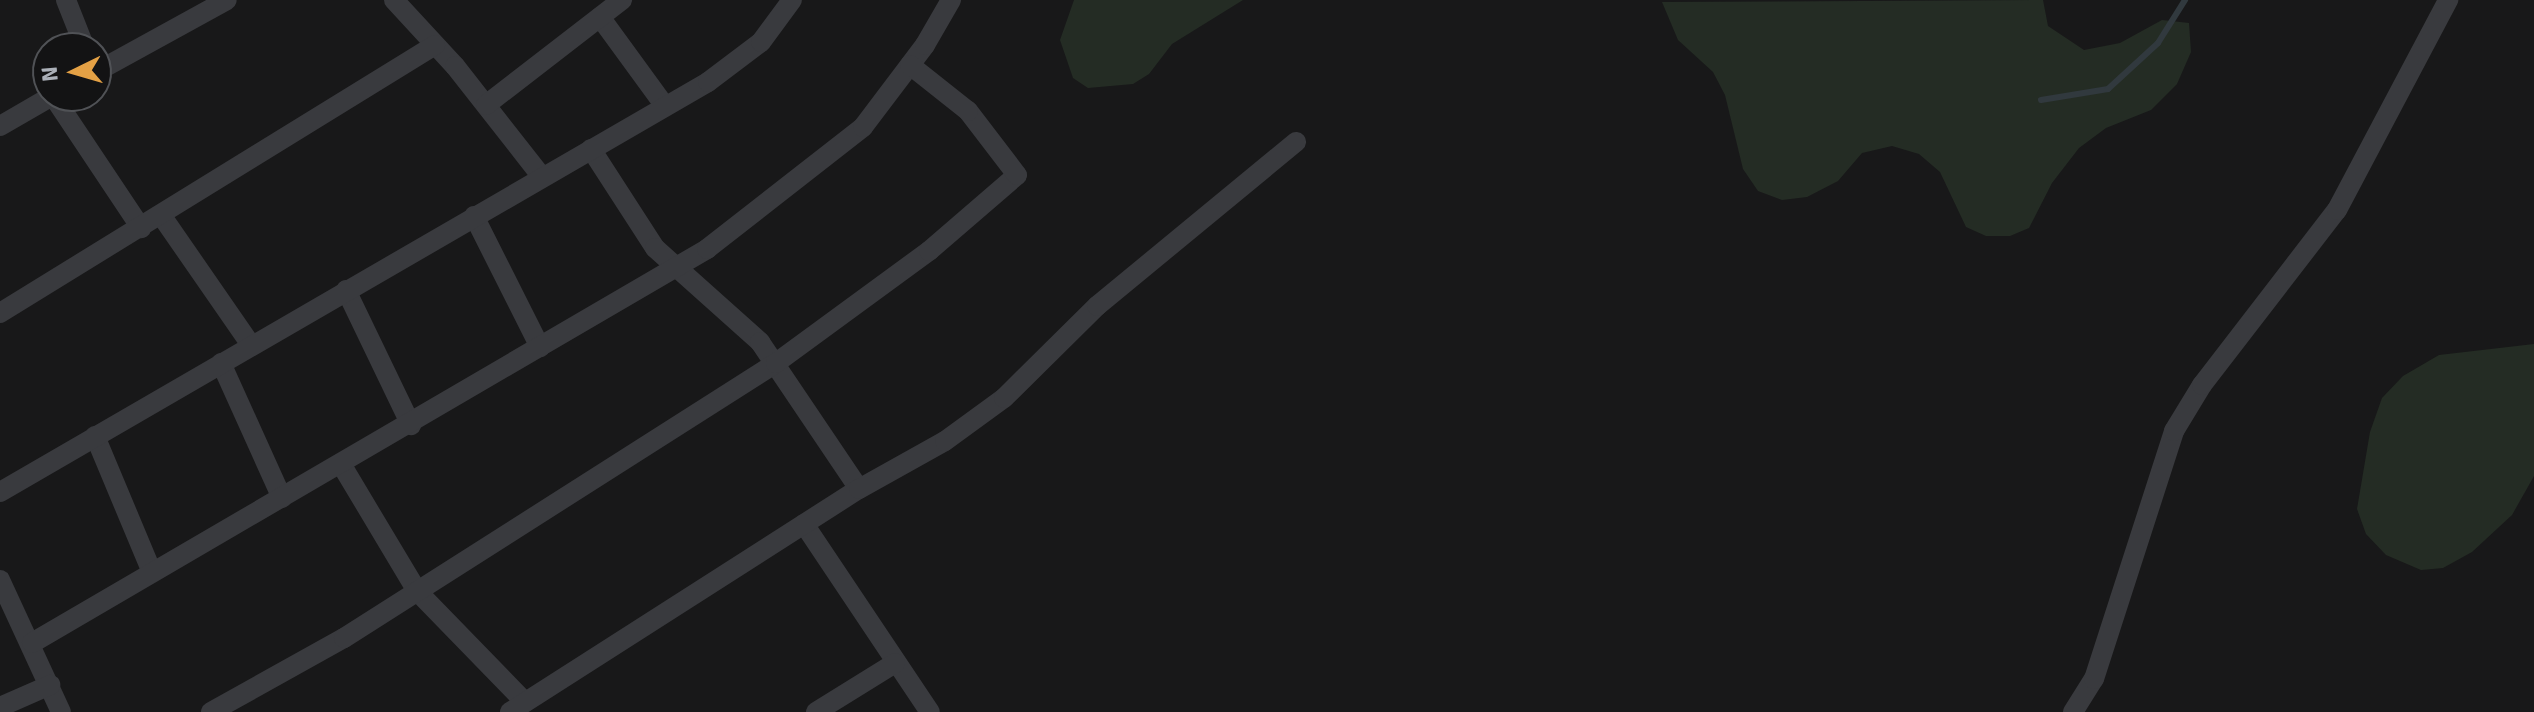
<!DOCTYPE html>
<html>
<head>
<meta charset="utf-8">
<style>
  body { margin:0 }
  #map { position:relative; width:2534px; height:712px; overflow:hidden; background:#181819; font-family:Signika,sans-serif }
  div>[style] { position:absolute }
  .green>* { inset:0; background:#242c24 }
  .stream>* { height:6px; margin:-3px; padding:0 3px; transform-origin:3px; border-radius:3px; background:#31393e }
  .minor>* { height:20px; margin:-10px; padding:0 10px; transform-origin:10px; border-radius:10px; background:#393a3e }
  span { translate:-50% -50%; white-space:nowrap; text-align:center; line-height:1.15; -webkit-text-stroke:7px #131314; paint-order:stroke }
  .north { position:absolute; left:32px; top:32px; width:80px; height:80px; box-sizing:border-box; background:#131314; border:2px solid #505256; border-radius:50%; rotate:265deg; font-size:22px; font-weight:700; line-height:32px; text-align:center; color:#abb0b8 }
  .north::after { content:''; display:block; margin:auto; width:28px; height:36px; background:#e4a145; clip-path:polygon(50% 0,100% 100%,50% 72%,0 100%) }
</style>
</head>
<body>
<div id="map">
  <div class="green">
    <div style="clip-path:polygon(1074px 0,1243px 0,1172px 44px,1149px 74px,1133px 84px,1088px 88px,1073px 78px,1060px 40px)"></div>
    <div style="clip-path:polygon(2043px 0,2048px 26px,2084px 50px,2120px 43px,2162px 20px,2189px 23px,2191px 52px,2177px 84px,2151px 110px,2106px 128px,2079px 148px,2052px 183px,2029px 228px,2010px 236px,1986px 236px,1966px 227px,1940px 172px,1919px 154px,1892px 146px,1862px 153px,1838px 181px,1807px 197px,1782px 200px,1758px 191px,1743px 169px,1725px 95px,1713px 72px,1678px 40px,1662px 2px)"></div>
    <div style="clip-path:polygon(2534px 344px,2534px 476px,2512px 515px,2472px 552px,2443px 568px,2421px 570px,2386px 555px,2366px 534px,2357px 509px,2370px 432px,2382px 398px,2403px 376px,2439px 355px)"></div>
  </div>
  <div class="stream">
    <div style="left:2041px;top:100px;width:68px;rotate:-9.3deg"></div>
    <div style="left:2108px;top:89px;width:68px;rotate:-42.6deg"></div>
    <div style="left:2158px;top:43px;width:51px;rotate:-57.9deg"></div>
  </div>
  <div class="minor">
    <div style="left:66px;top:0;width:52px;rotate:68.4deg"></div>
    <div style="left:394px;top:0;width:90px;rotate:47.3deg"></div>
    <div style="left:455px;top:66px;width:141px;rotate:51.9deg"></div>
    <div style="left:600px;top:17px;width:110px;rotate:53.9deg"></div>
    <div style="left:96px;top:72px;width:149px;rotate:-28.8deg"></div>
    <div style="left:53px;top:96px;width:159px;rotate:56.3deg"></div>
    <div style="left:486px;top:105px;width:172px;rotate:-37.7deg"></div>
    <div style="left:0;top:126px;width:60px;rotate:-30deg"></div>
    <div style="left:591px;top:149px;width:118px;rotate:57.1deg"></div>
    <div style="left:655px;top:248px;width:141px;rotate:41.8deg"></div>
    <div style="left:760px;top:342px;width:177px;rotate:56deg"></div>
    <div style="left:161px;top:215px;width:158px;rotate:55.3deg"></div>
    <div style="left:474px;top:216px;width:147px;rotate:63.3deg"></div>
    <div style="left:346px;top:290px;width:150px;rotate:64.3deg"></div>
    <div style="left:0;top:313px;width:511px;rotate:-31.64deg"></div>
    <div style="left:221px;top:363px;width:148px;rotate:65.7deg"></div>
    <div style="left:95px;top:436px;width:147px;rotate:67.3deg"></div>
    <div style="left:341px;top:464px;width:148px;rotate:59.1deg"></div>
    <div style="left:417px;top:591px;width:155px;rotate:45.8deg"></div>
    <div style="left:0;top:492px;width:818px;rotate:-30.07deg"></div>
    <div style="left:708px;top:82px;width:66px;rotate:-37deg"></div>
    <div style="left:761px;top:42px;width:52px;rotate:-53.6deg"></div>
    <div style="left:804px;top:524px;width:226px;rotate:56.2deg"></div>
    <div style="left:0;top:580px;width:145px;rotate:65.2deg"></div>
    <div style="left:32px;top:643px;width:782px;rotate:-30.27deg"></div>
    <div style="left:707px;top:249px;width:198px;rotate:-38deg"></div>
    <div style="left:863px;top:127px;width:103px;rotate:-52.9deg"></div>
    <div style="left:925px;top:45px;width:52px;rotate:-60deg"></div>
    <div style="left:0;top:707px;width:55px;rotate:-23.7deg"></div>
    <div style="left:211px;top:712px;width:152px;rotate:-29.1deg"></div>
    <div style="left:344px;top:638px;width:512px;rotate:-32.48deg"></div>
    <div style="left:776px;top:363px;width:190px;rotate:-36.2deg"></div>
    <div style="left:929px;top:251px;width:116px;rotate:-40.8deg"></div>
    <div style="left:1017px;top:175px;width:81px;rotate:-127.4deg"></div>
    <div style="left:968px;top:111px;width:74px;rotate:-141.6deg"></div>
    <div style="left:510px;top:712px;width:414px;rotate:-32.6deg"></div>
    <div style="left:859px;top:489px;width:98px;rotate:-29.2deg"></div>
    <div style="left:945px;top:441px;width:73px;rotate:-36.1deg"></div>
    <div style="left:1004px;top:398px;width:131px;rotate:-44.7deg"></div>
    <div style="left:1097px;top:306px;width:258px;rotate:-39.5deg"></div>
    <div style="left:816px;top:712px;width:93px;rotate:-31.8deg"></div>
    <div style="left:2073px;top:712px;width:39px;rotate:-58deg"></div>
    <div style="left:2094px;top:679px;width:261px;rotate:-72.1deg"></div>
    <div style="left:2174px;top:431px;width:54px;rotate:-58.7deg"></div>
    <div style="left:2202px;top:385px;width:221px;rotate:-52.4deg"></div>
    <div style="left:2337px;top:210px;width:238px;rotate:-62.1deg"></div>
  </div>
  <div class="north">N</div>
</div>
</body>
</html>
